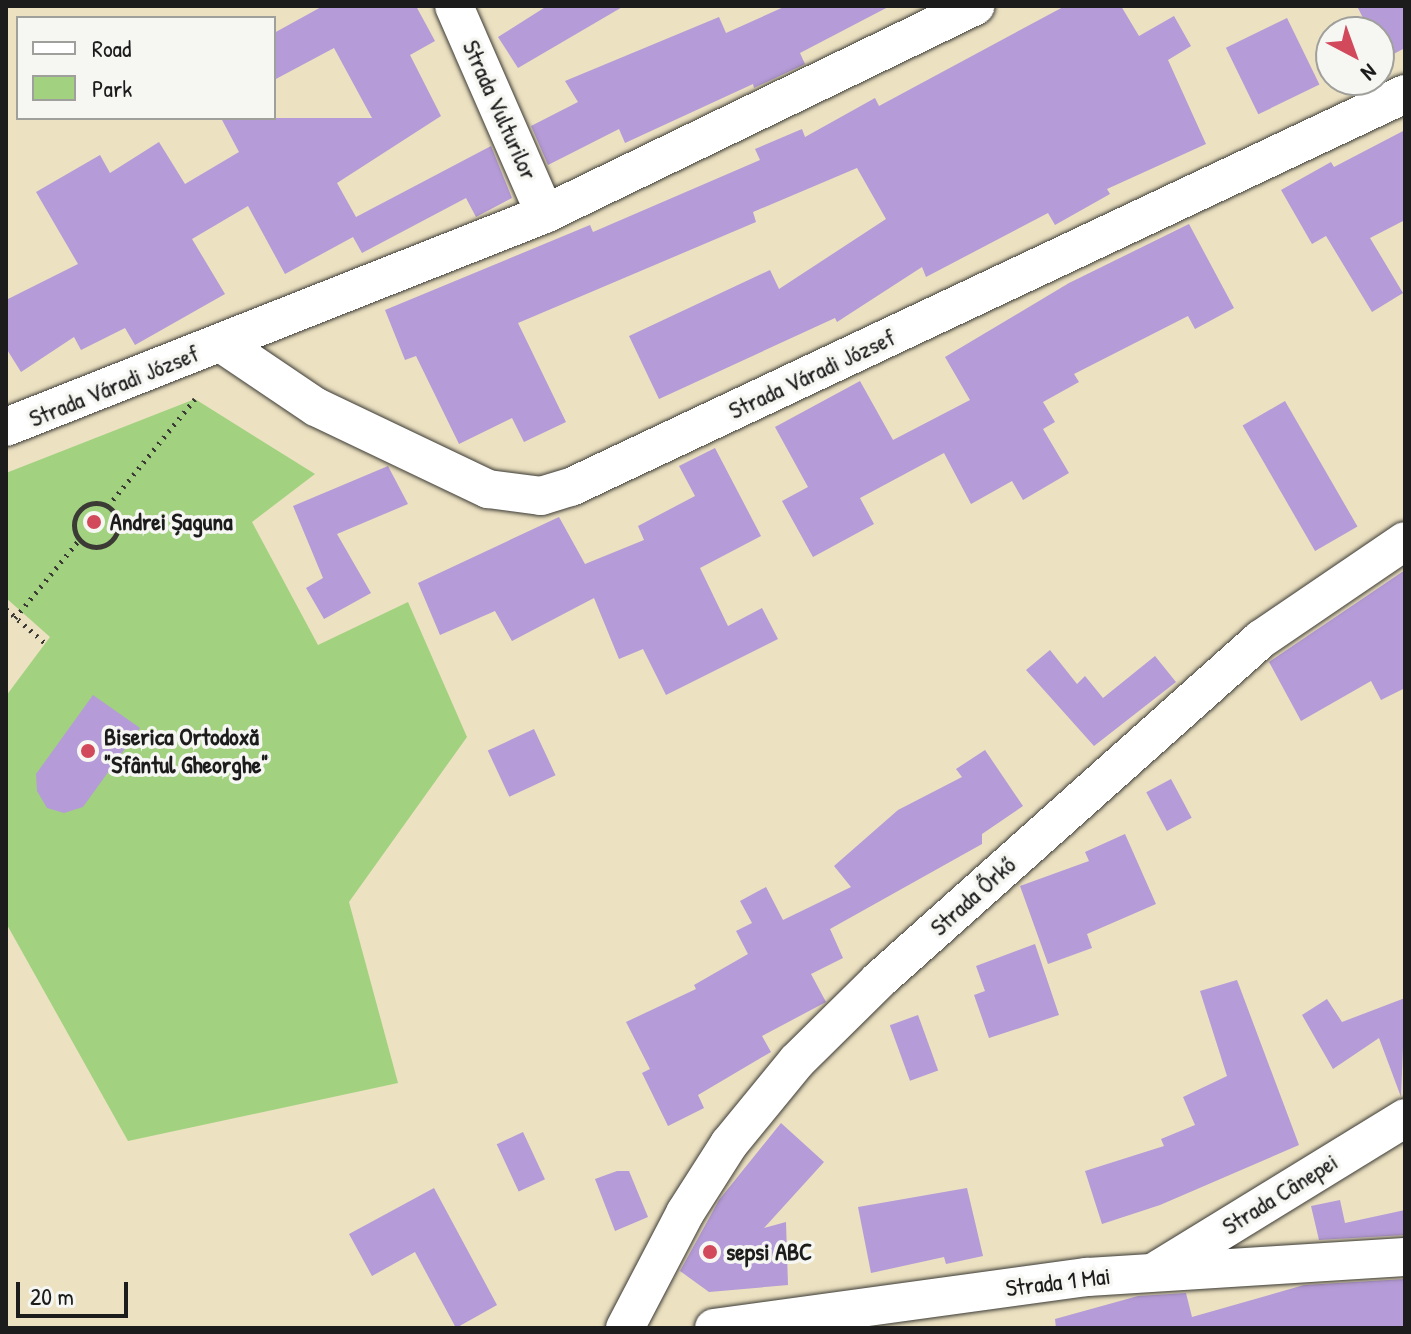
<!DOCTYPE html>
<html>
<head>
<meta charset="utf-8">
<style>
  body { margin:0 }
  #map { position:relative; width:1411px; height:1334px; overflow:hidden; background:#ece1c1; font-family:"Patrick Hand",sans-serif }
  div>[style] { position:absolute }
  .green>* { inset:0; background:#a2d280 }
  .building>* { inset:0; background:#b59bd7; transform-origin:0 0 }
  .path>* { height:5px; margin-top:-2.5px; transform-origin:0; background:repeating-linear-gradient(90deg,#3b3a35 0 2px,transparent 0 8px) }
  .path>.ring { margin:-2.5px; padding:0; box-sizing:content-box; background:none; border:5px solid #3b3a35; border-radius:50% }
  .roads { filter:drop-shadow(0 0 2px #3b3a35) drop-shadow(0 0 2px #3b3a35) }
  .minor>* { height:38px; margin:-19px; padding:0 19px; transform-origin:19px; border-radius:19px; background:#fff }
  .dots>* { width:22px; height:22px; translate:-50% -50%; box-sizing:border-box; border:4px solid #f6f6f2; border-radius:50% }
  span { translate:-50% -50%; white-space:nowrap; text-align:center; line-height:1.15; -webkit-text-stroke:7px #f6f6f2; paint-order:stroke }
  .street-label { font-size:24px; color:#1c1c1c }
  .poi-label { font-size:24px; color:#1c1c1c; font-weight:700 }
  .left { translate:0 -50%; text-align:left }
  .frame { position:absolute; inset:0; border:8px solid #1c1c1c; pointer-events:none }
  .legend { position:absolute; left:16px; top:16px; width:260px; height:104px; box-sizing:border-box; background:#f6f6f2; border:2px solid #9f9f9c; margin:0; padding:10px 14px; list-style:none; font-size:24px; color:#1c1c1c }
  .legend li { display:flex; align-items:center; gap:16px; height:40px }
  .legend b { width:40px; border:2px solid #9f9f9c }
  .north { position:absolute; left:1315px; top:16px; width:80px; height:80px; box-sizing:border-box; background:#f6f6f2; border:2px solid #9f9f9c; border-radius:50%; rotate:139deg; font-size:22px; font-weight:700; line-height:32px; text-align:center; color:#1c1c1c }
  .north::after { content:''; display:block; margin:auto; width:28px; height:36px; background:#d1495b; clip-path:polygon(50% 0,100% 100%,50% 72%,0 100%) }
  .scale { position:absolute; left:16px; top:1282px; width:112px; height:36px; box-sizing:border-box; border:4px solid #1c1c1c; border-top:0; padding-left:10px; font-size:24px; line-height:28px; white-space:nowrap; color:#1c1c1c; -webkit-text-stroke:6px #f6f6f2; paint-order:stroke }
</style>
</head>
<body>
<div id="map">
  <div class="green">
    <div style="clip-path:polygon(195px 399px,315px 474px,252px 522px,318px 645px,408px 602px,467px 737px,349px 902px,398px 1083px,128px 1141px,6px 923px,6px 696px,50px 637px,6px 598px,6px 473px)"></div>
  </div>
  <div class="building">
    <div style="clip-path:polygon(323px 6px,416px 6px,435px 41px,410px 55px,441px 116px,337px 183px,356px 217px,491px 146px,512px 198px,476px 217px,466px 198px,362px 253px,353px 237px,285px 274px,248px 206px,192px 239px,225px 294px,135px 345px,125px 328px,81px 350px,74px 337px,21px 372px,6px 348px,6px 300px,78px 264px,36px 192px,100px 155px,110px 173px,159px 142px,185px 184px,239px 152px,221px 118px,372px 118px,334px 48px,274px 80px,274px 33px)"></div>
    <div style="clip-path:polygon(547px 6px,624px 6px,518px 68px,498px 37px)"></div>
    <div style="clip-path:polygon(786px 6px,890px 6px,800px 53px,805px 64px,754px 88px,753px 84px,625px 143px,619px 129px,548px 165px,531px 126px,578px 102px,565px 81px,719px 17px,726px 33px)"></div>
    <div style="clip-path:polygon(1065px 6px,1121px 6px,1139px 36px,1174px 16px,1191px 46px,1168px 60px,1206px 144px,1107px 189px,1110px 194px,1055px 225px,1048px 213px,926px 277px,922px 267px,837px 322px,835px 318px,659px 399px,629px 336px,770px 270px,779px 289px,886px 219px,857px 168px,753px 212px,756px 222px,518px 323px,566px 422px,524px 442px,512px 418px,459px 444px,416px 356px,405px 360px,385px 310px,590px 225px,593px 232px,760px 160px,755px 149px,802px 129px,805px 137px,875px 98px,879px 106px)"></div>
    <div style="clip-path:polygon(1357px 6px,1405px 6px,1405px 48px,1384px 59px,1379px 32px,1370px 32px)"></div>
    <div style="left:1287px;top:18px;width:74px;height:68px;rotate:64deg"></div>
    <div style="clip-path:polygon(1405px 130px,1405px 220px,1370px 238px,1403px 293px,1372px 312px,1326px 236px,1312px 244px,1281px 190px,1331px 162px,1334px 167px)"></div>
    <div style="clip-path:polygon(1189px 224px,1234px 308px,1195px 329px,1188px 316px,1074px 374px,1079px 382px,1043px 402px,1055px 422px,1043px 429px,1069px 473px,1023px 500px,1012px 481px,971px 504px,944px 453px,860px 498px,874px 524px,813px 557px,782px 501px,808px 487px,775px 427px,860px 381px,893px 440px,970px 400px,945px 357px,1069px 283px)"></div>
    <div style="left:1285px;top:401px;width:145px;height:49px;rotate:60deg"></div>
    <div style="clip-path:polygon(715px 448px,761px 536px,700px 568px,728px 626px,762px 608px,778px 639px,666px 695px,643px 649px,619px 659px,594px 598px,512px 641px,495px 611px,440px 635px,418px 583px,559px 517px,585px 564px,644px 540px,638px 526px,695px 496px,679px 466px)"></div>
    <div style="clip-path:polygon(388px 466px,408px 504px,337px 534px,371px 593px,324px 619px,306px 588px,323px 578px,293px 506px)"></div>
    <div style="clip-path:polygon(1405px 570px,1405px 688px,1381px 700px,1371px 681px,1301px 721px,1269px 662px)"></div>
    <div style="clip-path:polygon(1050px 650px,1077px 684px,1085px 676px,1103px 698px,1155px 656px,1176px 682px,1094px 746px,1026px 670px)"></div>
    <div style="clip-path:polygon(93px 695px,140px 728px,83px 807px,64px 813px,47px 808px,37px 791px,36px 774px)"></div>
    <div style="left:534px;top:729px;width:51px;height:51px;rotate:65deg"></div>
    <div style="clip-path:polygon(985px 750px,1023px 806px,982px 834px,982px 844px,830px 929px,843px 958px,811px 974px,826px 1002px,762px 1036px,771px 1052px,698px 1095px,704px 1108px,668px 1126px,642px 1073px,650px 1069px,626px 1022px,696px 989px,694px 985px,748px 954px,736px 931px,752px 923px,740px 901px,766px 887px,783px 920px,851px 887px,834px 866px,898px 810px,962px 777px,956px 769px)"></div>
    <div style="left:1171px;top:779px;width:44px;height:28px;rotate:62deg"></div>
    <div style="clip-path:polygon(1125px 834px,1156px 904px,1087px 934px,1092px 948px,1048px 964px,1020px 886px,1089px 861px,1085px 852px)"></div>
    <div style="clip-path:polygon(1035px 944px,1059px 1015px,989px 1038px,974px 995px,985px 991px,976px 966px)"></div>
    <div style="clip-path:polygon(1237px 980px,1299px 1145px,1160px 1205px,1102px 1224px,1085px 1171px,1164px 1146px,1161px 1139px,1195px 1125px,1183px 1097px,1227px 1076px,1200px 991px)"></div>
    <div style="clip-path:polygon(1405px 998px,1401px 1097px,1379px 1038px,1333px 1069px,1302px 1015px,1327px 999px,1342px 1022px)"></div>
    <div style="left:918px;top:1015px;width:59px;height:30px;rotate:70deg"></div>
    <div style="clip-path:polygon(781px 1123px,824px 1162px,764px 1228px,786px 1222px,788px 1285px,709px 1292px,680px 1271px,719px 1200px)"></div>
    <div style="left:523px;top:1132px;width:52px;height:29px;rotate:65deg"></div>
    <div style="clip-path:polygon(617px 1171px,629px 1171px,648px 1217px,615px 1231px,595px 1179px)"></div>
    <div style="clip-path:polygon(434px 1188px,497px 1305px,456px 1328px,415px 1252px,372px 1276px,349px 1234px)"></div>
    <div style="clip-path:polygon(967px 1188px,983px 1256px,946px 1264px,944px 1257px,871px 1273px,858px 1207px)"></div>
    <div style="clip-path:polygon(1340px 1200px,1345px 1223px,1405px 1210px,1405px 1235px,1319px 1240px,1311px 1206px)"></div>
    <div style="clip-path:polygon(1405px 1279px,1405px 1328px,1056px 1328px,1055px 1319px,1138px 1296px,1186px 1293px,1192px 1317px,1304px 1285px)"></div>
  </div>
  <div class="path">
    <div class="ring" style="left:74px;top:503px;width:39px;height:39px"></div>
    <div style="left:108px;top:506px;width:138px;rotate:-50.9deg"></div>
    <div style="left:6px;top:609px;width:52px;rotate:41.1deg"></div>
    <div style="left:15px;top:618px;width:101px;rotate:-50.6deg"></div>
  </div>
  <div class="roads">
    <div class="minor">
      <div style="left:454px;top:6px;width:227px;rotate:66.4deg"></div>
      <div style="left:221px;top:343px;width:115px;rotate:34deg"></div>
      <div style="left:316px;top:407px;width:191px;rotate:25.5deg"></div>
      <div style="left:488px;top:489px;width:53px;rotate:7.5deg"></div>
      <div style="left:541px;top:496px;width:31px;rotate:-17deg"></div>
      <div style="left:571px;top:487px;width:922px;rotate:-25.23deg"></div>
      <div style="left:6px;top:427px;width:580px;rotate:-21.56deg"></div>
      <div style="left:545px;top:214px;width:478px;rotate:-25.8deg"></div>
      <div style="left:1159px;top:1269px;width:289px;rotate:-31.5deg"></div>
      <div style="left:625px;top:1328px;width:130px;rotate:-62.4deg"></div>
      <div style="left:685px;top:1213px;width:82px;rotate:-57.5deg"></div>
      <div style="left:729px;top:1144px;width:107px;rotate:-50.7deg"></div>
      <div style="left:797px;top:1061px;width:115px;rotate:-44.6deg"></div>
      <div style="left:879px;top:980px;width:512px;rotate:-41.75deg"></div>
      <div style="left:1261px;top:639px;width:174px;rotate:-34.2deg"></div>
      <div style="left:714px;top:1328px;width:376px;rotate:-7.8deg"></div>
      <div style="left:1087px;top:1277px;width:319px;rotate:-3.6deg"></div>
    </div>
  </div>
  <div class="dots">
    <div style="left:94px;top:522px;background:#d1495b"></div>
    <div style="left:88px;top:751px;background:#d1495b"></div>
    <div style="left:710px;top:1252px;background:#d1495b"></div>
  </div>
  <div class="street-label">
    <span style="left:500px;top:110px;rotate:66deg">Strada Vulturilor</span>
    <span style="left:812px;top:374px;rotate:-25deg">Strada Váradi József</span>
    <span style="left:114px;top:386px;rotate:-22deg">Strada Váradi József</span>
    <span style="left:973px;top:896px;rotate:-42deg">Strada Őrkő</span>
    <span style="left:1280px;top:1194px;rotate:-32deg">Strada Cânepei</span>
    <span style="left:1058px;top:1282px;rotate:-7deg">Strada 1 Mai</span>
  </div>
  <div class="poi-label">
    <span class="left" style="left:110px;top:522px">Andrei Șaguna</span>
    <span class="left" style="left:104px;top:751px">Biserica Ortodoxă<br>"Sfântul Gheorghe"</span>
    <span class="left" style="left:726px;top:1252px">sepsi ABC</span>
  </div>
  <div class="frame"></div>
  <ul class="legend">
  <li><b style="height:10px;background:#fff"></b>Road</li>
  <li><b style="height:22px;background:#a2d280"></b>Park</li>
  </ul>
  <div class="north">N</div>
  <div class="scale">20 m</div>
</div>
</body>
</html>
